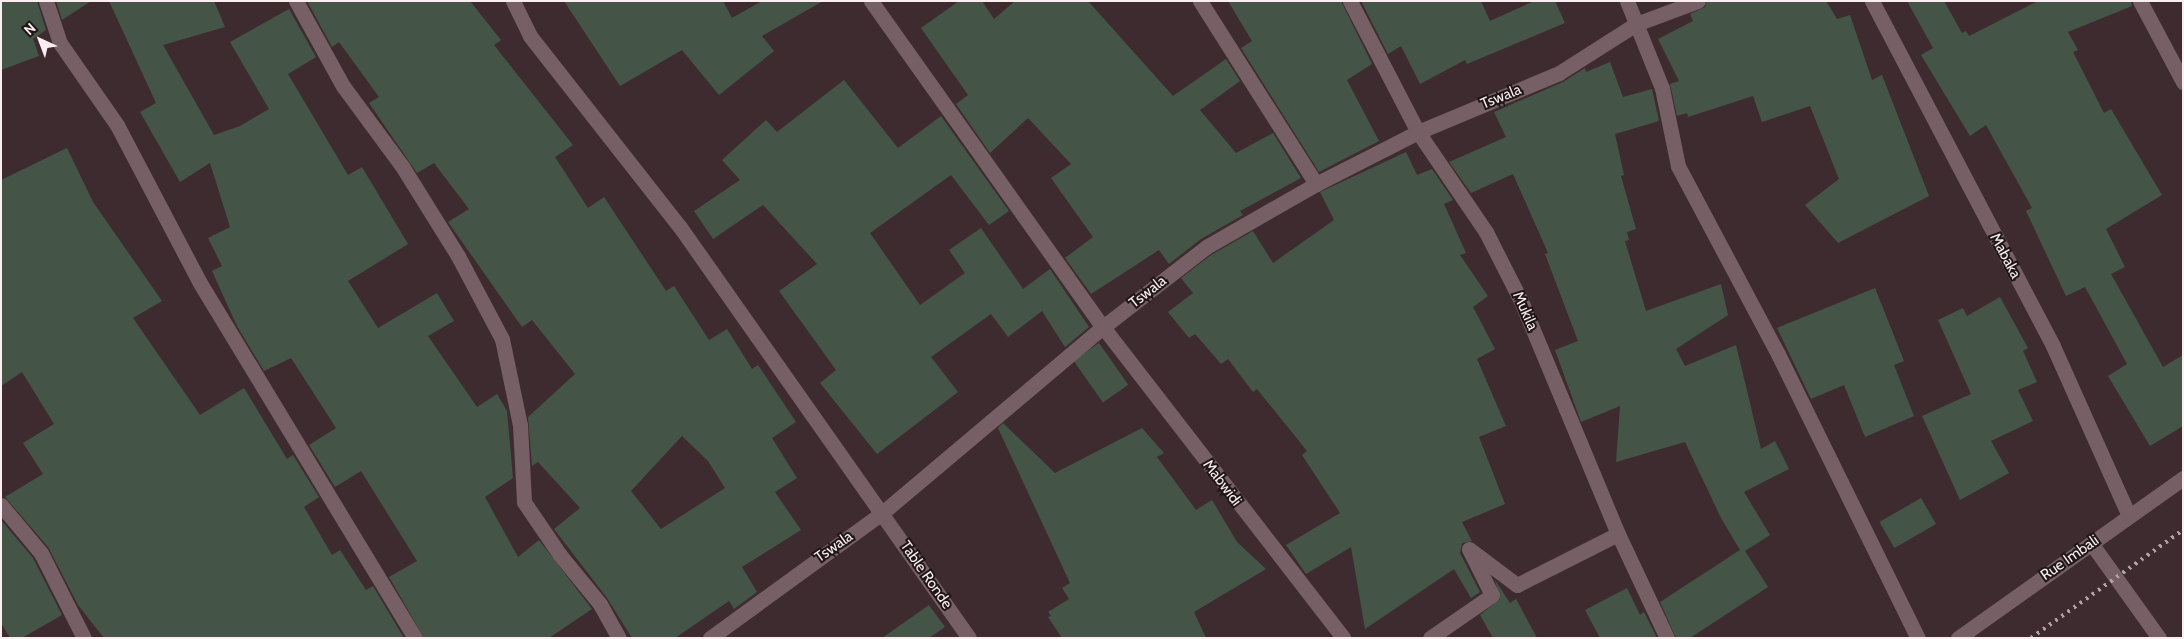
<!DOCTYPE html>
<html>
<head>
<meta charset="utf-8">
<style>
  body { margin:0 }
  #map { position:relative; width:2184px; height:639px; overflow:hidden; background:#3e2b30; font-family:Cabin,sans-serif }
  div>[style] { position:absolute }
  .building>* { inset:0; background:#445547; transform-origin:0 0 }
  .minor>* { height:15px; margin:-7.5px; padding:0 7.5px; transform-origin:7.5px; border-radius:7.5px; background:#765f65 }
  .rail>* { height:4px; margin-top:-2px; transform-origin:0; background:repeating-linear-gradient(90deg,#b1a2a6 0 2.5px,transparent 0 7.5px) }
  span { translate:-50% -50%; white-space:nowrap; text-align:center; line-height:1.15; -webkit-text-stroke:4px #1f1618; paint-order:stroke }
  .street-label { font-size:15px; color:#fbeef1 }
  .frame { position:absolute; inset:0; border:2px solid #fbeef1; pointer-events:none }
  .north { position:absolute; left:15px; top:15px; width:50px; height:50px; -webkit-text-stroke:4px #1f1618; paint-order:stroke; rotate:317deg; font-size:14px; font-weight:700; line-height:20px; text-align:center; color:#fbeef1 }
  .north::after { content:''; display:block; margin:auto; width:18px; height:22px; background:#fbeef1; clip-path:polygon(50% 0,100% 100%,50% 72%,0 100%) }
</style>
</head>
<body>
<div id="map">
  <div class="building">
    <div style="clip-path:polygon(1px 1px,37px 1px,46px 30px,33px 39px,39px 56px,1px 70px)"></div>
    <div style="clip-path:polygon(56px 1px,91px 1px,62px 20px)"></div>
    <div style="clip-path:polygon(109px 1px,214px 1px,225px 27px,163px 45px,214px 135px,240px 126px,269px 109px,230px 42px,289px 9px,316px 57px,288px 74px,348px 175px,362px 167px,408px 244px,348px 281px,378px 328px,437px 293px,454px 321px,428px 336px,477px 407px,497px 394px,507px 411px,513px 478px,485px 497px,518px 557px,539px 540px,592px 609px,549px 638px,424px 638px,389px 577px,417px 561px,361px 471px,335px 487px,309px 445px,336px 428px,291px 358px,264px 371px,237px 326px,212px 271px,222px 266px,208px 238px,230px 227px,210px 163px,180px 182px,140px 112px,156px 103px)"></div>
    <div style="clip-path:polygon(evenodd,307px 1px,470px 1px,501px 40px,494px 45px,573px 145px,555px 157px,588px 208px,604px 197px,666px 291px,674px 286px,709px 340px,727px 329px,752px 369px,758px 365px,796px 422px,772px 438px,797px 478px,775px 492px,801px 530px,742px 567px,757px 592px,734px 609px,729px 601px,675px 638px,632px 638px,607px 598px,554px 529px,580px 508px,538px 462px,532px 466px,528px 417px,575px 374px,532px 320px,522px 327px,448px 222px,469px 209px,434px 163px,417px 173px,369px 103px,379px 97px,339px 42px,332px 47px,307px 1px,682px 436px,708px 461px,725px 488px,661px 529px,631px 491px,682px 436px)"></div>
    <div style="clip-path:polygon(564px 1px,723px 1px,732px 18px,762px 1px,823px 1px,762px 36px,774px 51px,719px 95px,682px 50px,620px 86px)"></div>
    <div style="clip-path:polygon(959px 1px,982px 1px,994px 19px,1015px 1px,1088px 1px,1173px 96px,1226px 59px,1240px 81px,1200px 110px,1236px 153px,1273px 133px,1301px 178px,1240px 211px,1243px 215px,1201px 239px,1169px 264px,1159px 250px,1091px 294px,1065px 258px,1093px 237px,1051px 178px,1071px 164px,1028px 118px,990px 153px,956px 104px,968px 95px,921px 28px)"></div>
    <div style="clip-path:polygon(1228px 1px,1341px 1px,1372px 64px,1347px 80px,1379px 141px,1319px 172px,1241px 48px,1252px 41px)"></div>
    <div style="clip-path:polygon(1361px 1px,1481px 1px,1490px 21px,1534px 1px,1555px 1px,1565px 23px,1467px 64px,1465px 60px,1420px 84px,1401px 46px,1388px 54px)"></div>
    <div style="clip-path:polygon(1707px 1px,1826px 1px,1837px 19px,1850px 15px,1872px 80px,1882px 75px,1929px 196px,1838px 243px,1805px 205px,1839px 179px,1810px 106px,1762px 122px,1753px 96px,1688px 117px,1687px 113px,1677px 116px,1670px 84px,1679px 81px,1658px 39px,1693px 21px,1690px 14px,1705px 7px)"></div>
    <div style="clip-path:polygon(1907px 1px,1944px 1px,1962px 33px,1966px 31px,1969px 36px,2038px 1px,2131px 1px,2132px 6px,2068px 32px,2078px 50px,2073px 52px,2104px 113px,2111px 109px,2162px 195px,2106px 229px,2125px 267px,2111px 274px,2163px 367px,2183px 355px,2183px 426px,2150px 446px,2108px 376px,2127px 364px,2085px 287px,2066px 296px,2026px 211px,2032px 208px,1986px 125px,1970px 136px,1921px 55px,1933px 48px)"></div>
    <div style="clip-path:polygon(1610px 62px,1623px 97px,1652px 89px,1659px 121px,1615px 134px,1624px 175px,1621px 176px,1636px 229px,1627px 232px,1629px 240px,1625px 241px,1646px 311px,1721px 284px,1728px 315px,1676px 349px,1685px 366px,1736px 345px,1761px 449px,1775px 441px,1789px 469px,1744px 492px,1770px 535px,1745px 551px,1768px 587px,1690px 638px,1676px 638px,1660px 602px,1740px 550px,1721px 518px,1685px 442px,1616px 462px,1620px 406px,1581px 422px,1555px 350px,1578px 341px,1545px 254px,1548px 253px,1513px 174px,1471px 193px,1449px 162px,1506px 137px,1494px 112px,1563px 82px,1585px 68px,1586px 72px)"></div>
    <div style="clip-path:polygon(844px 80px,898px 148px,941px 116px,1009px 211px,989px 225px,951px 175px,870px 233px,920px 305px,965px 273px,949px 250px,981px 228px,1023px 289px,1050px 269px,1089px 327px,1065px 347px,1042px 311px,1008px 337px,991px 314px,931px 357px,958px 392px,877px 454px,820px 383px,836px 370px,779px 291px,817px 264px,763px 205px,713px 239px,694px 211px,740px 180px,722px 160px,766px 120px,777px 132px)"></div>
    <div style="clip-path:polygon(67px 148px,93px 202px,162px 301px,133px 318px,200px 415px,244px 388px,287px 459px,293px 455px,319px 497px,304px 507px,332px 555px,340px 550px,366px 590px,373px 586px,404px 638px,104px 638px,78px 605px,48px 547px,5px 497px,43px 474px,23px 443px,54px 424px,22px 372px,1px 386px,1px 180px)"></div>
    <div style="clip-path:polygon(1406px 152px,1417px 175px,1432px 169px,1453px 200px,1444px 204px,1466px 253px,1460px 255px,1488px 296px,1473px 307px,1495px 349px,1477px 359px,1506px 426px,1479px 437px,1505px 504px,1462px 522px,1472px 541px,1462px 543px,1460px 553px,1480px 592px,1471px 598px,1454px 569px,1365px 629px,1351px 547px,1306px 574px,1286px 545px,1340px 513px,1302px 455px,1307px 451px,1257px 389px,1253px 392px,1228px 359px,1221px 364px,1195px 334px,1189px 338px,1168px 312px,1193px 293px,1181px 278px,1211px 255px,1253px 231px,1273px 263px,1334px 220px,1320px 192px)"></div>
    <div style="clip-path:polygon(1875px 288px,1904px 361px,1894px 365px,1914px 416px,1865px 437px,1844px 385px,1811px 399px,1777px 328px)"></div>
    <div style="clip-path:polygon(2000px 297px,2028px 348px,2023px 351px,2037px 382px,2018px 390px,2033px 421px,1991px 441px,2009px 473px,1960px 500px,1922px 416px,1971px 394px,1938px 320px,1963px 308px,1967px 316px)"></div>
    <div style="left:1099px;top:343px;width:51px;height:31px;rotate:55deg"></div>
    <div style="clip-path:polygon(1003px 423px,1055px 473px,1142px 428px,1164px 453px,1157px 457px,1196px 510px,1212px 500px,1237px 542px,1266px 569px,1194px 612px,1206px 638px,1062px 638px,1048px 617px,1051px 616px,1048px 612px,1069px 599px,1062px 588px,1070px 583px,998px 428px)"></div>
    <div style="left:1921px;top:498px;width:30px;height:48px;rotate:60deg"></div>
    <div style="clip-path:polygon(1px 520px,33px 558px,62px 615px,22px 638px,10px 638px,1px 623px)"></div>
    <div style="clip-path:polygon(1495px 580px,1510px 603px,1516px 599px,1537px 638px,1493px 638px,1480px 615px,1500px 599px)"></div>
    <div style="clip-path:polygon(1627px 588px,1640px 615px,1644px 612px,1657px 638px,1600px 638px,1585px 610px)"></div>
    <div style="clip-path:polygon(929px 605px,945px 627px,929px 638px,882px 638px)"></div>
  </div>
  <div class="minor">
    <div style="left:46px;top:1px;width:44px;rotate:71.6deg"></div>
    <div style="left:60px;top:43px;width:100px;rotate:55.2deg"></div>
    <div style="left:117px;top:125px;width:178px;rotate:62.3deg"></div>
    <div style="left:200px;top:283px;width:415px;rotate:58.8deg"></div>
    <div style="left:296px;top:1px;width:97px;rotate:61.1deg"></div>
    <div style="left:343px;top:86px;width:99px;rotate:53.6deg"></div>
    <div style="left:402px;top:166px;width:106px;rotate:58.1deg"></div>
    <div style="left:458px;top:256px;width:94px;rotate:62.1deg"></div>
    <div style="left:502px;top:339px;width:88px;rotate:78.2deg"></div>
    <div style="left:520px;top:425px;width:77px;rotate:87deg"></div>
    <div style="left:524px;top:502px;width:64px;rotate:55.8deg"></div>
    <div style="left:560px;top:555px;width:63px;rotate:50.8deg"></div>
    <div style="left:600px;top:604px;width:39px;rotate:61deg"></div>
    <div style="left:513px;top:1px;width:39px;rotate:64deg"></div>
    <div style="left:530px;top:36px;width:243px;rotate:51.9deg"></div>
    <div style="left:680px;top:227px;width:502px;rotate:54.89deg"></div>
    <div style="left:871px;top:1px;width:400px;rotate:54.6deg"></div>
    <div style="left:1103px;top:327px;width:393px;rotate:52.3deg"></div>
    <div style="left:1200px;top:1px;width:217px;rotate:57.6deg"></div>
    <div style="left:1350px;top:1px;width:148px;rotate:62.6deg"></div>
    <div style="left:1418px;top:132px;width:121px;rotate:55.8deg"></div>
    <div style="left:1486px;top:232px;width:77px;rotate:63.1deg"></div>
    <div style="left:1521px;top:301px;width:252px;rotate:67.4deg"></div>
    <div style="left:1618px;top:534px;width:115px;rotate:64.8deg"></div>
    <div style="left:1627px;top:1px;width:94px;rotate:68.1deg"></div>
    <div style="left:1662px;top:88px;width:80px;rotate:78.4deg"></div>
    <div style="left:1678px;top:166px;width:213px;rotate:62deg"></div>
    <div style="left:1778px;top:354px;width:317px;rotate:63.8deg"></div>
    <div style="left:1872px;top:1px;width:390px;rotate:62.3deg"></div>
    <div style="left:2053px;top:346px;width:186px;rotate:65.9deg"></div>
    <div style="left:2140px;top:1px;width:92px;rotate:62deg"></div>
    <div style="left:1px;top:505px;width:62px;rotate:50.2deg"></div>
    <div style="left:41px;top:553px;width:95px;rotate:63.2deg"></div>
    <div style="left:2091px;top:543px;width:117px;rotate:54.4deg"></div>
    <div style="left:710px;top:638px;width:213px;rotate:-36deg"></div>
    <div style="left:882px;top:513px;width:289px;rotate:-40.1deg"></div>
    <div style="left:1103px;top:327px;width:130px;rotate:-37.8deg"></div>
    <div style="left:1206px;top:247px;width:127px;rotate:-29.8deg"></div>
    <div style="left:1316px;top:184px;width:114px;rotate:-27deg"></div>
    <div style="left:1418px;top:132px;width:153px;rotate:-22.7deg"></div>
    <div style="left:1559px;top:73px;width:91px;rotate:-32.5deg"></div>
    <div style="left:1636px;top:24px;width:66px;rotate:-20.4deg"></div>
    <div style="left:1430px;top:638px;width:75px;rotate:-34.7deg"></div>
    <div style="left:1492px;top:595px;width:51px;rotate:-116.6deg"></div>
    <div style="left:1469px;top:549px;width:60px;rotate:36.9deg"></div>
    <div style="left:1517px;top:585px;width:113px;rotate:-26.8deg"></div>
    <div style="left:1958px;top:638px;width:276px;rotate:-35.4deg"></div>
  </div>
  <div class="rail">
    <div style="left:2031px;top:638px;width:186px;rotate:-35.4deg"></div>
  </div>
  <div class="street-label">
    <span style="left:1501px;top:97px;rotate:-22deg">Tswala</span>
    <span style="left:2005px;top:256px;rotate:62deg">Mabaka</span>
    <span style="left:1148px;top:292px;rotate:-38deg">Tswala</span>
    <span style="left:1525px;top:311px;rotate:66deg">Mukila</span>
    <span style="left:1222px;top:483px;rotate:53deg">Mabwidi</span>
    <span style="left:834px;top:547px;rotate:-35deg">Tswala</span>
    <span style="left:2070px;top:558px;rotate:-35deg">Rue Imbali</span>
    <span style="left:926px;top:575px;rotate:55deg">Table Ronde</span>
  </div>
  <div class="frame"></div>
  <div class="north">N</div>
</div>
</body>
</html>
